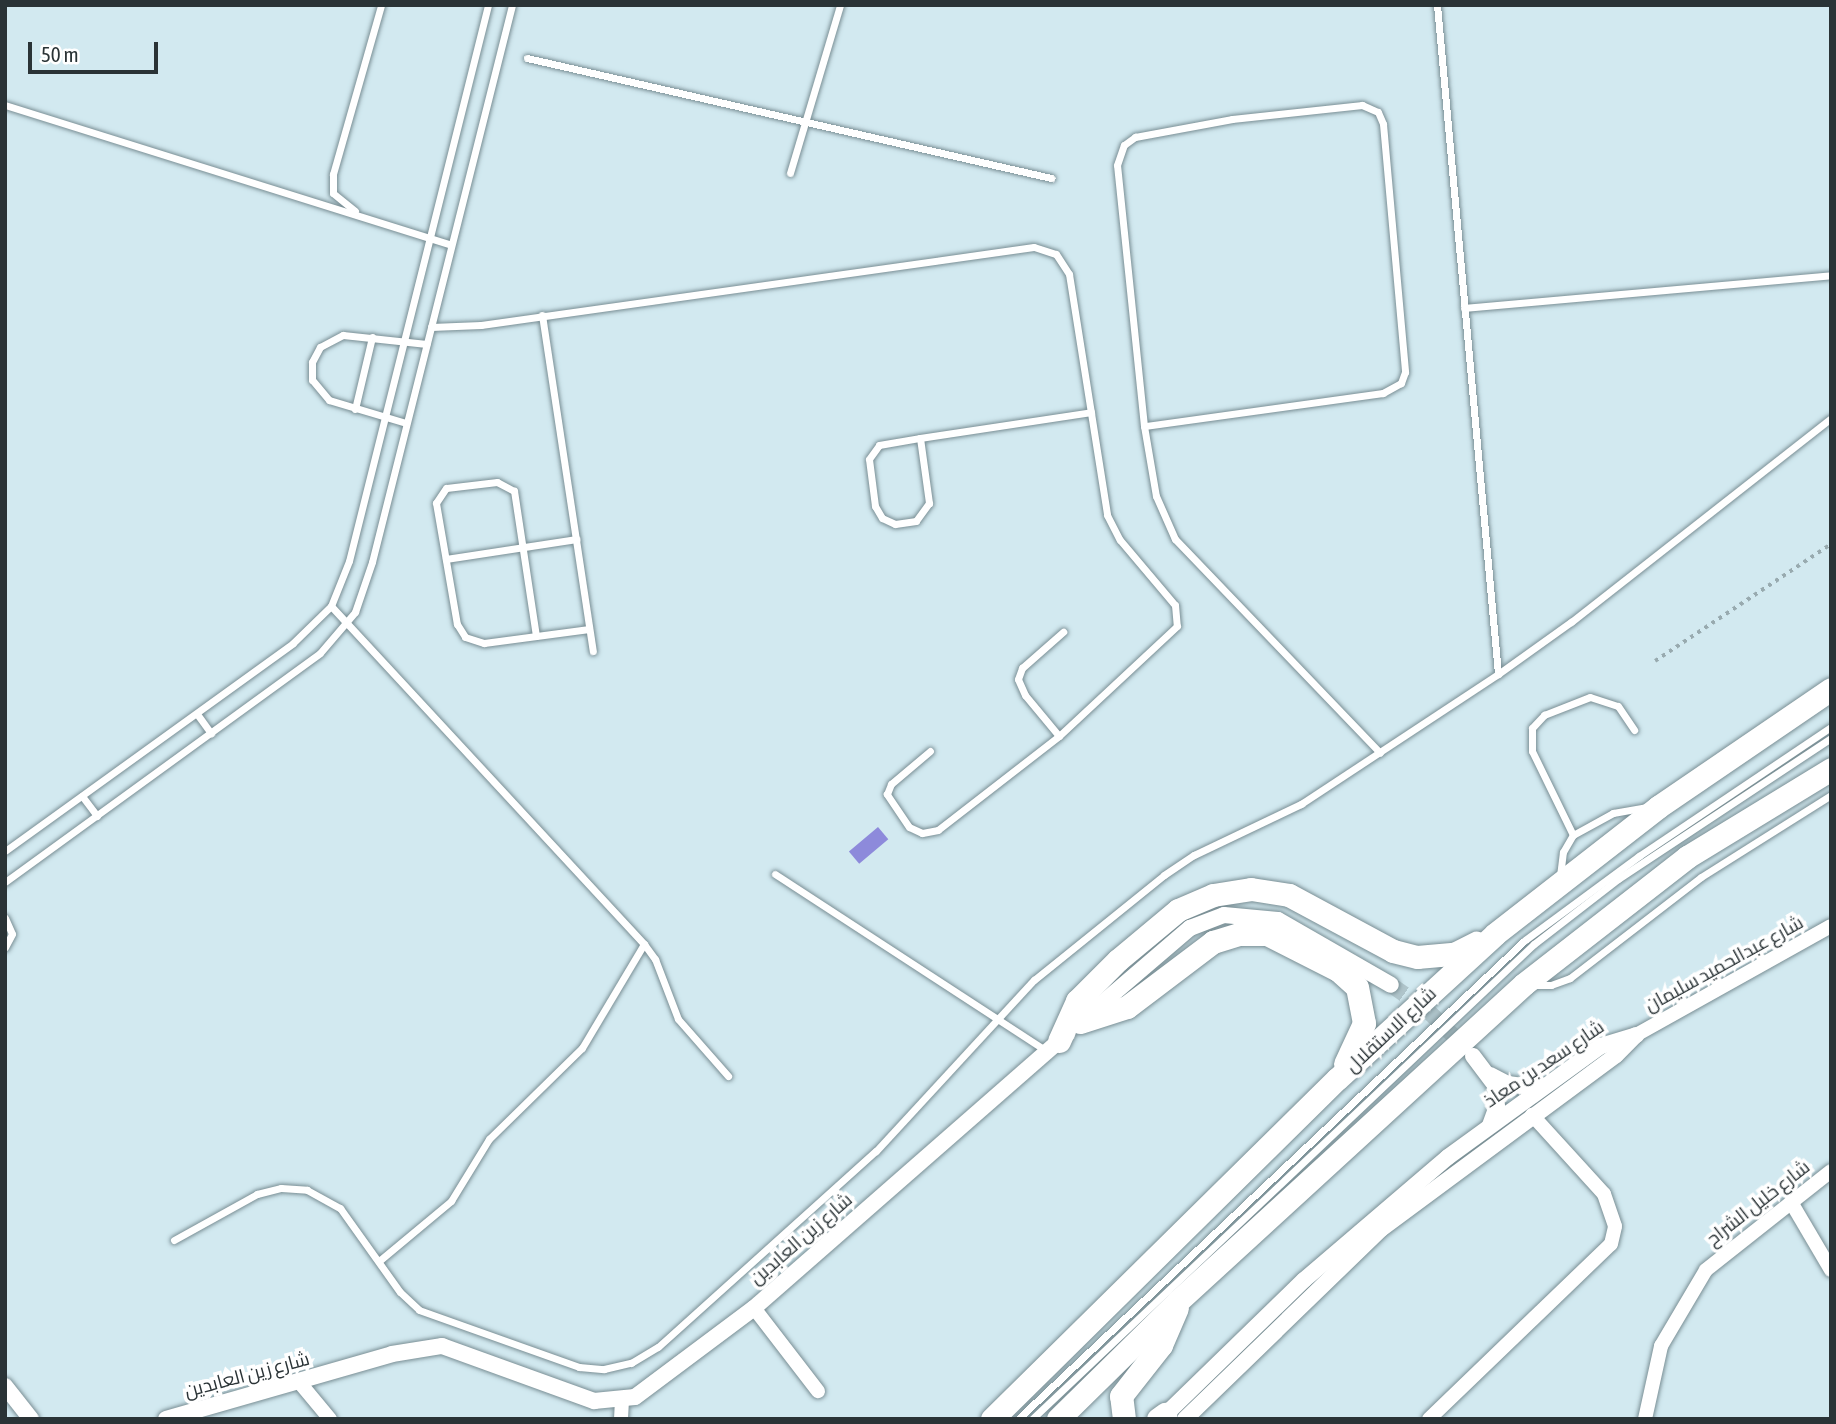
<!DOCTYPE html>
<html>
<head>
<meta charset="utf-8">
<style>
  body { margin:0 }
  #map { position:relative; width:1836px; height:1424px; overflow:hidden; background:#d2e9f0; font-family:"Asap Condensed",Cairo,sans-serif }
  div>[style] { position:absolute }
  .water>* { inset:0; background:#8d8adb; transform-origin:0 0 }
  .tertiary-tunnel>* { height:16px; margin-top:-8px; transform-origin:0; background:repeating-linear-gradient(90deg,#b0c5cb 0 16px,transparent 0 24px) }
  .path>* { height:3.5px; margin-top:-1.75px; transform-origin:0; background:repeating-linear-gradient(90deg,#98aaaf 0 3.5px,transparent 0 8.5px) }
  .roads { filter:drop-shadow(0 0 2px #798e94) drop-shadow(0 0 2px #798e94) }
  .service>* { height:7px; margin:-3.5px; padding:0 3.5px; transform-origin:3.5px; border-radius:3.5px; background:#fff }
  .minor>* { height:14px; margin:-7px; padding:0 7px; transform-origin:7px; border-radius:7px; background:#fff }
  .tertiary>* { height:16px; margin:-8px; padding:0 8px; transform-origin:8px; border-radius:8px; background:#fff }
  .trunk>* { height:23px; margin:-11.5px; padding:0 11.5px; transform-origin:11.5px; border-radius:11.5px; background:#fff }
  span { translate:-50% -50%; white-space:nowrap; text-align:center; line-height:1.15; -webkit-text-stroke:7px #fff; paint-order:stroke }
  .street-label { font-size:19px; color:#2a3336 }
  .frame { position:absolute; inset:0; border:7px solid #2a3336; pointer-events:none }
  .scale { position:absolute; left:28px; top:42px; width:130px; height:32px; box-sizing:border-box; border:4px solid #2a3336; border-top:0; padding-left:9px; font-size:21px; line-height:24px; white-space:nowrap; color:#2a3336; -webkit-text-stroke:5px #fff; paint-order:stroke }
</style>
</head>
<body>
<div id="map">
  <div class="water">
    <div style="left:878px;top:827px;width:16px;height:38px;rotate:50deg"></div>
  </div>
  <div class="tertiary-tunnel">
    <div style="left:1391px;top:985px;width:44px;rotate:34.8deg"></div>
    <div style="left:1427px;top:1010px;width:56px;rotate:44.3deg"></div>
  </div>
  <div class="path">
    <div style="left:1655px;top:661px;width:211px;rotate:-33.6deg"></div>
  </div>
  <div class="roads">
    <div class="service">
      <div style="left:1437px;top:5px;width:672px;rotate:84.79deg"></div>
      <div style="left:527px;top:58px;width:538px;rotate:12.9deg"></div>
      <div style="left:5px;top:105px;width:467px;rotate:17.4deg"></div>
      <div style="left:1362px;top:105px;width:17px;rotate:24deg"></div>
      <div style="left:1378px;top:112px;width:13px;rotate:67deg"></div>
      <div style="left:1383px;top:124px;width:249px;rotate:84.9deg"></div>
      <div style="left:1405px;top:372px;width:12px;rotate:110deg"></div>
      <div style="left:1401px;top:383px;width:21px;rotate:151deg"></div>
      <div style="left:1383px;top:393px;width:241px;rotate:172.1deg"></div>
      <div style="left:1144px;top:426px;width:262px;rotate:-95.9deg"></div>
      <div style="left:1117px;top:165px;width:21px;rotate:-71deg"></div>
      <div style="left:1124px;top:145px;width:14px;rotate:-36deg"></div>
      <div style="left:1135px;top:137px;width:99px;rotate:-10.5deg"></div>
      <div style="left:1232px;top:119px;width:131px;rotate:-6.1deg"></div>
      <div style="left:790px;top:173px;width:175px;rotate:-73.4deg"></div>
      <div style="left:355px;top:211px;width:28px;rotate:-141deg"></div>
      <div style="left:333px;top:193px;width:19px;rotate:-90deg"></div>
      <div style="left:333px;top:174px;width:176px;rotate:-74.1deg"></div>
      <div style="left:1464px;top:308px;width:368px;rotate:-5.1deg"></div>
      <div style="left:542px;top:315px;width:340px;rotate:81.4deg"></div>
      <div style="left:431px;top:327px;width:50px;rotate:-2.3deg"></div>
      <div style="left:481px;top:325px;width:558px;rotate:-8.03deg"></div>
      <div style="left:1034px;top:247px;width:23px;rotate:18deg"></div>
      <div style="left:1056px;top:254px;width:24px;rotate:57deg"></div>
      <div style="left:1069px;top:274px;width:244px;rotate:81deg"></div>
      <div style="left:1107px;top:515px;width:28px;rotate:63deg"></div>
      <div style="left:1120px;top:540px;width:85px;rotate:49.8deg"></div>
      <div style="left:1175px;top:605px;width:21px;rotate:85deg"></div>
      <div style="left:1177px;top:626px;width:161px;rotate:137deg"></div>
      <div style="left:1059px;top:736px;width:153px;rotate:142.2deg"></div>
      <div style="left:938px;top:830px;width:16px;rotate:169deg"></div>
      <div style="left:922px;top:833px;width:14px;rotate:-155deg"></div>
      <div style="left:909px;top:827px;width:40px;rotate:-124deg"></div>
      <div style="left:887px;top:794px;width:11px;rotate:-68deg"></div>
      <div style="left:891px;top:784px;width:51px;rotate:-40.2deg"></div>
      <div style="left:355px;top:409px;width:74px;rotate:-76.7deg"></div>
      <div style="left:406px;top:423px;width:80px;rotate:-163.4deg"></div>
      <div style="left:329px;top:400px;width:26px;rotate:-130deg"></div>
      <div style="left:312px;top:380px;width:18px;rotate:-90deg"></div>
      <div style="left:312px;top:362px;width:17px;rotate:-62deg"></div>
      <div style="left:320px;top:347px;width:26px;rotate:-28deg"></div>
      <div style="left:343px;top:335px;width:84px;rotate:6.1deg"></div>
      <div style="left:1144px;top:426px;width:71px;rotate:80.3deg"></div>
      <div style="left:1156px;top:496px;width:47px;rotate:66.2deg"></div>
      <div style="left:1175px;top:539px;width:296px;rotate:46.2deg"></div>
      <div style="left:920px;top:438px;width:66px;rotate:82.1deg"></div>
      <div style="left:929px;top:503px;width:22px;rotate:126deg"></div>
      <div style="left:916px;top:521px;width:21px;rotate:172deg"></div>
      <div style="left:895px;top:524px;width:14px;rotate:-155deg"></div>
      <div style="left:882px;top:518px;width:14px;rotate:-120deg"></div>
      <div style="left:875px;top:506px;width:47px;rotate:-97.3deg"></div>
      <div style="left:869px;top:459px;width:17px;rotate:-54deg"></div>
      <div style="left:879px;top:445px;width:42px;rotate:-9.7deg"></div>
      <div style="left:920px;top:438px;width:173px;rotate:-8.6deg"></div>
      <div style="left:446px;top:559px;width:132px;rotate:-8.7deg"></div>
      <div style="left:331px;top:606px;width:461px;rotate:47.2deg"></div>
      <div style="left:644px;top:944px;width:19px;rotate:54deg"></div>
      <div style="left:655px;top:959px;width:64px;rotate:69deg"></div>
      <div style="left:678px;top:1019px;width:76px;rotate:48.7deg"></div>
      <div style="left:536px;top:636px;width:147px;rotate:-98.6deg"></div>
      <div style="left:514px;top:491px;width:19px;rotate:-152deg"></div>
      <div style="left:497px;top:482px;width:51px;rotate:173.3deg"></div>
      <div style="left:446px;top:488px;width:18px;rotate:124deg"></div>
      <div style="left:436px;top:503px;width:123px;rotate:80.2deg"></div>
      <div style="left:457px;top:624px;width:15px;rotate:58deg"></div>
      <div style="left:465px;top:637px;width:20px;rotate:18deg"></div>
      <div style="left:484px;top:643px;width:106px;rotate:-7.6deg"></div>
      <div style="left:197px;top:714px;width:24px;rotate:54deg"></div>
      <div style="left:1059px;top:736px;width:53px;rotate:-129.7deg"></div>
      <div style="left:1025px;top:695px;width:17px;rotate:-114deg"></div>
      <div style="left:1018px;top:679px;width:12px;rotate:-70deg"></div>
      <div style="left:1022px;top:668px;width:55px;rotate:-41.3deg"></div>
      <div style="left:82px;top:796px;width:25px;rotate:53deg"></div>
      <div style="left:1573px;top:835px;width:93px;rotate:-116deg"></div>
      <div style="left:1532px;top:751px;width:23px;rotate:-90deg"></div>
      <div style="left:1532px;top:728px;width:18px;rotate:-47deg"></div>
      <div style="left:1544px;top:715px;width:49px;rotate:-21.4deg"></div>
      <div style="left:1590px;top:697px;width:29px;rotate:18deg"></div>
      <div style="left:1618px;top:706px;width:29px;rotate:56deg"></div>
      <div style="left:5px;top:851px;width:355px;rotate:-35.8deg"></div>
      <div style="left:293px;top:643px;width:53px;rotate:-44.2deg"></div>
      <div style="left:331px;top:606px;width:48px;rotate:-68.2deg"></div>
      <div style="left:349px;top:561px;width:573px;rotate:-75.96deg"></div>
      <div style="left:775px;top:874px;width:325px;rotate:33.1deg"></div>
      <div style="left:1560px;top:876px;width:24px;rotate:-83deg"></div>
      <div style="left:1563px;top:852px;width:20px;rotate:-60deg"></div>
      <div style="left:1573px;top:835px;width:46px;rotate:-28.8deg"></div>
      <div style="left:1613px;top:813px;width:35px;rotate:-10deg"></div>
      <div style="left:5px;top:882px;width:389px;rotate:-36deg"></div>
      <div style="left:320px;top:653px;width:54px;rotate:-49.5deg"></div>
      <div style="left:355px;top:612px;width:53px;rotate:-71.2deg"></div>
      <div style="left:372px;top:562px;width:574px;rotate:-75.89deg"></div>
      <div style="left:5px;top:918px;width:17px;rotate:66deg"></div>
      <div style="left:12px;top:934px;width:15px;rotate:118deg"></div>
      <div style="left:1531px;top:985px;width:20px"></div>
      <div style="left:1551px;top:985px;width:20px;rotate:-20deg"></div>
      <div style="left:1570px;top:978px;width:165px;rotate:-37.6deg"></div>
      <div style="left:1701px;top:877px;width:154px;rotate:-32.2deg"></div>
      <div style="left:174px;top:1240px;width:95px;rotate:-29deg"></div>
      <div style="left:257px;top:1194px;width:25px;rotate:-14deg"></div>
      <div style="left:281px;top:1188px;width:26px;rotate:4deg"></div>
      <div style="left:307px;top:1190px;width:38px;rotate:29deg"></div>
      <div style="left:340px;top:1208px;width:103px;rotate:54.5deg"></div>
      <div style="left:400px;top:1292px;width:26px;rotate:43deg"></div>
      <div style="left:419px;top:1310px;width:170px;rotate:19.6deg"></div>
      <div style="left:579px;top:1367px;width:25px;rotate:5deg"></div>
      <div style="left:604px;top:1369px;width:28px;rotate:-13deg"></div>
      <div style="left:631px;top:1363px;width:31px;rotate:-31deg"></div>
      <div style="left:658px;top:1347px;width:293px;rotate:-42deg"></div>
      <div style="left:876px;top:1151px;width:233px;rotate:-47.3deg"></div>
      <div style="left:1034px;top:980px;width:167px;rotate:-38.9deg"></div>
      <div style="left:1164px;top:875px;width:36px;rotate:-34deg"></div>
      <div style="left:1194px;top:855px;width:119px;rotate:-25.5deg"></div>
      <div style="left:1301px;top:804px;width:236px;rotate:-33.4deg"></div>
      <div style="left:1498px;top:674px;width:90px;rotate:-35.5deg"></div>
      <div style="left:1571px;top:622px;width:330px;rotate:-38.1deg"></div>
      <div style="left:379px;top:1261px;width:94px;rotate:-39.8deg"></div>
      <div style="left:451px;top:1201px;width:73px;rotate:-58.5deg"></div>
      <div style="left:489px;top:1139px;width:130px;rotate:-44.4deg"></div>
      <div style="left:582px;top:1048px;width:121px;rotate:-59.2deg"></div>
      <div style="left:1018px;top:1419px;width:697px;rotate:-43.37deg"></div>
      <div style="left:1525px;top:940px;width:142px;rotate:-36.4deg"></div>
      <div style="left:1639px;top:856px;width:231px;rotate:-33.9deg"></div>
      <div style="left:1032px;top:1419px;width:691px;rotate:-43.42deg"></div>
      <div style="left:1534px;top:944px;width:106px;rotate:-37.7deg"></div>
      <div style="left:1618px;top:879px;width:255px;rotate:-33.5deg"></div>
    </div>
    <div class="minor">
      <div style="left:1636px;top:1035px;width:223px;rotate:-29.2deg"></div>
      <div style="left:1791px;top:1202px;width:79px;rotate:59.5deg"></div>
      <div style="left:754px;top:1308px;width:105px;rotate:52.4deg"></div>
      <div style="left:300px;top:1383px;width:47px;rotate:50.2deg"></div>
      <div style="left:621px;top:1419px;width:18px;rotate:-87deg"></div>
      <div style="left:1429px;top:1419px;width:252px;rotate:-43.9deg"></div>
      <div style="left:1611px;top:1244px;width:18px;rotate:-77deg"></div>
      <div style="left:1615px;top:1226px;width:34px;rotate:-109deg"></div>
      <div style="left:1604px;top:1194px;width:107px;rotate:-132.3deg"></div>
      <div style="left:1645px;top:1419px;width:75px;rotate:-77.6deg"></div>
      <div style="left:1661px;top:1346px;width:88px;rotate:-59.4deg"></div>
      <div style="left:1706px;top:1270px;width:159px;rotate:-38.4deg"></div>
    </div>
    <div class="tertiary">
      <div style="left:1086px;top:1017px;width:137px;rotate:-40.6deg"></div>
      <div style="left:1190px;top:928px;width:36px;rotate:-21deg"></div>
      <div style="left:1224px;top:915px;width:54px;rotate:5.3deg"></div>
      <div style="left:1278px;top:920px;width:130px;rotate:29.9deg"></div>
      <div style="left:1473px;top:1056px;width:36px;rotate:53deg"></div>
      <div style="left:1495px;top:1085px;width:21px;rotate:85deg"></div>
      <div style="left:1497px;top:1106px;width:20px;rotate:110deg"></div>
      <div style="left:1490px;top:1075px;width:20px;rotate:27deg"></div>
      <div style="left:1508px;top:1084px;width:30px;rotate:8deg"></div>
      <div style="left:5px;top:1386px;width:42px;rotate:51.8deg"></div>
      <div style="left:166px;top:1419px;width:235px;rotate:-16deg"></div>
      <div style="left:392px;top:1354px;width:51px;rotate:-9.1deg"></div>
      <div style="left:442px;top:1346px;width:162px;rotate:19.9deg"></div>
      <div style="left:594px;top:1401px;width:41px;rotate:-5.6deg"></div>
      <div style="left:635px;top:1397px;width:149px;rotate:-36.8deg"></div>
      <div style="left:754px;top:1308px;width:416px;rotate:-41.2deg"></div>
      <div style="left:1161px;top:1419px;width:199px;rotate:-44.2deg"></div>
      <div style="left:1304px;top:1280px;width:189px;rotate:-40.5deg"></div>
      <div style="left:1448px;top:1157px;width:189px;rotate:-36deg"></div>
      <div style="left:1601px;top:1046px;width:37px;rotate:-17deg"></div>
      <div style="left:1185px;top:1419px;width:273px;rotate:-44.1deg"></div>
      <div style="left:1381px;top:1229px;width:292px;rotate:-36.5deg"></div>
      <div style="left:1616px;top:1055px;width:28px;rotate:-45deg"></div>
    </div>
    <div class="trunk">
      <div style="left:1080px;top:1022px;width:49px;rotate:-17.7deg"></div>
      <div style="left:1127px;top:1007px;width:108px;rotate:-37.1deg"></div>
      <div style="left:1213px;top:942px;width:27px;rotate:-17deg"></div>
      <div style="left:1239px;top:934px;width:28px"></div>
      <div style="left:1267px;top:934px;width:80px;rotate:26.9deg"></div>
      <div style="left:1338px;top:970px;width:25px;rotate:42deg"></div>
      <div style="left:1357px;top:987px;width:37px;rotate:79deg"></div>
      <div style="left:1364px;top:1023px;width:45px;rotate:114.9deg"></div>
      <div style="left:1059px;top:1041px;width:44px;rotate:-65.8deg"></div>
      <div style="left:1077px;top:1001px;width:58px;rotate:-45deg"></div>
      <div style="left:1118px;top:960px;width:78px;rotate:-39.8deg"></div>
      <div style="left:1178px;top:910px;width:38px;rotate:-23deg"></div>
      <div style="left:1213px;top:895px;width:38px;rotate:-9deg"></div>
      <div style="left:1251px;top:889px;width:38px;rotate:9deg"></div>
      <div style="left:1289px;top:895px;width:118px;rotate:28.3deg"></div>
      <div style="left:1393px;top:951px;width:25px;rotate:14deg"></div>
      <div style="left:1417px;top:957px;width:37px;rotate:-5deg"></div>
      <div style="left:1454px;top:954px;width:25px;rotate:-27deg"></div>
      <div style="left:992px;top:1419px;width:484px;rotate:-44.6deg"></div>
      <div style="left:1337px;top:1079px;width:214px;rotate:-42.5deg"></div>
      <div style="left:1495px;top:934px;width:207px;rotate:-37.9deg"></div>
      <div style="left:1658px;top:807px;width:209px;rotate:-34.3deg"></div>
      <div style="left:1058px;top:1419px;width:168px;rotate:-44.5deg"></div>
      <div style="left:1178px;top:1301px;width:469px;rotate:-42.5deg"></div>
      <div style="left:1524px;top:984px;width:207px;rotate:-37.9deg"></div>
      <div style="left:1687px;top:857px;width:169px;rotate:-31.4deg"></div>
      <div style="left:1124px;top:1419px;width:23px;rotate:-97deg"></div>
      <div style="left:1121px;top:1396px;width:65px;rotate:-51.9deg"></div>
      <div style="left:1161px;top:1345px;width:40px;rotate:-66.6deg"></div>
      <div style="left:1158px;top:1419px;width:9px;rotate:-36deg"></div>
    </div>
  </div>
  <div class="street-label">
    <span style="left:1724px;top:964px;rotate:-29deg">شارع عبدالحميد سليمان</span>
    <span style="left:1391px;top:1030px;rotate:-43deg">شارع الاستقلال</span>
    <span style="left:1544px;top:1064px;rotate:-34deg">شارع سعد بن معاذ</span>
    <span style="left:1758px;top:1203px;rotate:-38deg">شارع خليل الشراح</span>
    <span style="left:801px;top:1239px;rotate:-41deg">شارع زين العابدين</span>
    <span style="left:247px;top:1375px;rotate:-15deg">شارع زين العابدين</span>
  </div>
  <div class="frame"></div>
  <div class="scale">50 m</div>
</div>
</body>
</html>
